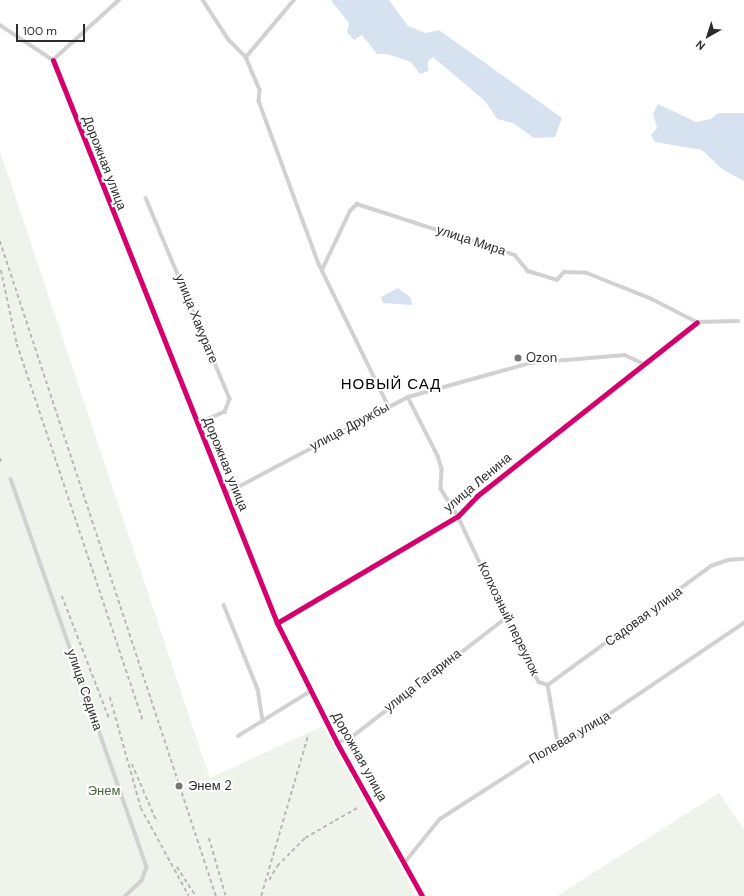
<!DOCTYPE html>
<html>
<head>
<meta charset="utf-8">
<style>
  body { margin:0 }
  #map { position:relative; width:744px; height:896px; overflow:hidden; background:#fff; font-family:"DM Sans",sans-serif }
  div>[style] { position:absolute }
  .green>* { inset:0; background:#eef3eb }
  .water>* { inset:0; background:#d7e2f0 }
  .minor>* { height:3.5px; margin:-1.75px; padding:0 1.75px; transform-origin:1.75px; border-radius:1.75px; background:#d1d1d1 }
  .rail>* { height:1.5px; margin-top:-0.75px; transform-origin:0; background:repeating-linear-gradient(90deg,#b8b8b8 0 4px,transparent 0 7px) }
  .cycleway>* { height:5px; margin:-2.5px; padding:0 2.5px; transform-origin:2.5px; border-radius:2.5px; background:#d6006c }
  .dots>* { width:11px; height:11px; translate:-50% -50%; box-sizing:border-box; border:2px solid #fff; border-radius:50% }
  span { translate:-50% -50%; white-space:nowrap; text-align:center; line-height:1.15; -webkit-text-stroke:4px #fff; paint-order:stroke }
  .street-label { font-size:13px; color:#2c2c2c }
  .poi-label { font-size:13px; color:#2c2c2c }
  .left { translate:0 -50%; text-align:left }
  .park-label { font-size:13px; color:#48663b }
  .quarter-label { font-size:15px; color:#000; letter-spacing:1px }
  .north { position:absolute; left:688px; top:16px; width:40px; height:40px; -webkit-text-stroke:3px #fff; paint-order:stroke; rotate:219deg; font-size:11px; font-weight:700; line-height:16px; text-align:center; color:#2c2c2c }
  .north::after { content:''; display:block; margin:auto; width:14px; height:18px; background:#2c2c2c; clip-path:polygon(50% 0,100% 100%,50% 72%,0 100%) }
  .scale { position:absolute; left:16px; top:24px; width:69px; height:18px; box-sizing:border-box; border:2px solid #2c2c2c; border-top:0; padding-left:5px; font-size:12px; line-height:14px; white-space:nowrap; color:#2c2c2c; -webkit-text-stroke:3px #fff; paint-order:stroke }
</style>
</head>
<body>
<div id="map">
  <div class="green">
    <div style="clip-path:polygon(0 151px,210px 778px,323px 726px,416px 896px,0 896px)"></div>
    <div style="clip-path:polygon(719px 793px,744px 829px,744px 896px,557px 896px)"></div>
  </div>
  <div class="water">
    <div style="clip-path:polygon(331px 0,389px 0,408px 26px,426px 33px,439px 30px,562px 118px,555px 137px,534px 138px,513px 123px,497px 119px,485px 101px,433px 57px,428px 61px,428px 71px,420px 74px,411px 62px,387px 54px,377px 54px,362px 35px,354px 40px,347px 32px,349px 23px)"></div>
    <div style="clip-path:polygon(658px 104px,696px 122px,711px 119px,718px 113px,744px 113px,744px 181px,722px 169px,702px 150px,655px 142px,651px 135px,657px 128px,653px 114px)"></div>
    <div style="clip-path:polygon(398px 288px,411px 298px,412px 305px,383px 303px,381px 297px)"></div>
  </div>
  <div class="minor">
    <div style="left:203px;top:0;width:48px;rotate:57deg"></div>
    <div style="left:229px;top:40px;width:24px;rotate:45deg"></div>
    <div style="left:246px;top:57px;width:36px;rotate:67deg"></div>
    <div style="left:260px;top:90px;width:11px;rotate:95deg"></div>
    <div style="left:259px;top:101px;width:174px;rotate:69.8deg"></div>
    <div style="left:319px;top:264px;width:157px;rotate:63.9deg"></div>
    <div style="left:0;top:25px;width:64px;rotate:33.4deg"></div>
    <div style="left:246px;top:57px;width:75px;rotate:-49.9deg"></div>
    <div style="left:53px;top:60px;width:606px;rotate:68.3deg"></div>
    <div style="left:277px;top:623px;width:134px;rotate:63.4deg"></div>
    <div style="left:337px;top:743px;width:175px;rotate:60.9deg"></div>
    <div style="left:53px;top:60px;width:89px;rotate:-42.3deg"></div>
    <div style="left:146px;top:198px;width:218px;rotate:67.3deg"></div>
    <div style="left:230px;top:399px;width:14px;rotate:111deg"></div>
    <div style="left:225px;top:412px;width:30px;rotate:156deg"></div>
    <div style="left:322px;top:270px;width:65px;rotate:-64.6deg"></div>
    <div style="left:350px;top:211px;width:10px;rotate:-45deg"></div>
    <div style="left:357px;top:204px;width:166px;rotate:17.9deg"></div>
    <div style="left:515px;top:255px;width:21px;rotate:51deg"></div>
    <div style="left:528px;top:271px;width:30px;rotate:17deg"></div>
    <div style="left:557px;top:280px;width:11px;rotate:-49deg"></div>
    <div style="left:564px;top:272px;width:23px;rotate:2deg"></div>
    <div style="left:587px;top:273px;width:70px;rotate:21.8deg"></div>
    <div style="left:652px;top:299px;width:51px;rotate:27.1deg"></div>
    <div style="left:697px;top:322px;width:41px;rotate:-1.4deg"></div>
    <div style="left:408px;top:397px;width:66px;rotate:63deg"></div>
    <div style="left:438px;top:456px;width:14px;rotate:73deg"></div>
    <div style="left:442px;top:469px;width:20px;rotate:93deg"></div>
    <div style="left:441px;top:489px;width:32px;rotate:58deg"></div>
    <div style="left:458px;top:516px;width:155px;rotate:64.8deg"></div>
    <div style="left:524px;top:656px;width:30px;rotate:60deg"></div>
    <div style="left:539px;top:682px;width:9px;rotate:18deg"></div>
    <div style="left:548px;top:685px;width:59px;rotate:80.2deg"></div>
    <div style="left:11px;top:479px;width:411px;rotate:70.7deg"></div>
    <div style="left:147px;top:867px;width:15px;rotate:110deg"></div>
    <div style="left:142px;top:881px;width:22px;rotate:137deg"></div>
    <div style="left:225px;top:494px;width:207px;rotate:-27.9deg"></div>
    <div style="left:408px;top:397px;width:128px;rotate:-15.5deg"></div>
    <div style="left:531px;top:363px;width:94px;rotate:-4.9deg"></div>
    <div style="left:625px;top:355px;width:21px;rotate:25deg"></div>
    <div style="left:224px;top:605px;width:91px;rotate:68deg"></div>
    <div style="left:258px;top:689px;width:33px;rotate:81deg"></div>
    <div style="left:277px;top:623px;width:210px;rotate:-30.6deg"></div>
    <div style="left:458px;top:516px;width:28px;rotate:-46deg"></div>
    <div style="left:477px;top:496px;width:280px;rotate:-38.3deg"></div>
    <div style="left:548px;top:685px;width:202px;rotate:-36.1deg"></div>
    <div style="left:711px;top:566px;width:18px;rotate:-19deg"></div>
    <div style="left:728px;top:560px;width:16px;rotate:-4deg"></div>
    <div style="left:238px;top:736px;width:86px;rotate:-31.7deg"></div>
    <div style="left:337px;top:743px;width:16px;rotate:-22deg"></div>
    <div style="left:352px;top:737px;width:196px;rotate:-37.7deg"></div>
    <div style="left:405px;top:862px;width:55px;rotate:-50.9deg"></div>
    <div style="left:440px;top:819px;width:140px;rotate:-32.8deg"></div>
    <div style="left:558px;top:743px;width:20px;rotate:-20deg"></div>
    <div style="left:577px;top:736px;width:202px;rotate:-34.1deg"></div>
  </div>
  <div class="rail">
    <div style="left:0;top:241px;width:690px;rotate:71.75deg"></div>
    <div style="left:1px;top:270px;width:76px;rotate:77.8deg"></div>
    <div style="left:17px;top:344px;width:397px;rotate:71.5deg"></div>
    <div style="left:0;top:458px;width:5px;rotate:68deg"></div>
    <div style="left:62px;top:596px;width:131px;rotate:68.9deg"></div>
    <div style="left:110px;top:697px;width:115px;rotate:74.4deg"></div>
    <div style="left:141px;top:808px;width:100px;rotate:61.4deg"></div>
    <div style="left:132px;top:764px;width:63px;rotate:66.7deg"></div>
    <div style="left:209px;top:838px;width:60px;rotate:73.7deg"></div>
    <div style="left:177px;top:867px;width:35px;rotate:57deg"></div>
    <div style="left:269px;top:880px;width:16px;rotate:-60deg"></div>
    <div style="left:277px;top:866px;width:40px;rotate:-45deg"></div>
    <div style="left:305px;top:838px;width:62px;rotate:-29.9deg"></div>
    <div style="left:261px;top:896px;width:168px;rotate:-73.7deg"></div>
  </div>
  <div class="cycleway">
    <div style="left:53px;top:60px;width:606px;rotate:68.3deg"></div>
    <div style="left:277px;top:623px;width:134px;rotate:63.4deg"></div>
    <div style="left:337px;top:743px;width:175px;rotate:60.9deg"></div>
    <div style="left:277px;top:623px;width:210px;rotate:-30.6deg"></div>
    <div style="left:458px;top:516px;width:28px;rotate:-46deg"></div>
    <div style="left:477px;top:496px;width:280px;rotate:-38.3deg"></div>
  </div>
  <div class="dots">
    <div style="left:518px;top:358px;background:#767676"></div>
    <div style="left:179px;top:786px;background:#767676"></div>
  </div>
  <div class="street-label">
    <span style="left:104px;top:163px;rotate:69deg">Дорожная улица</span>
    <span style="left:471px;top:241px;rotate:18deg">улица Мира</span>
    <span style="left:196px;top:319px;rotate:68deg">улица Хакурате</span>
    <span style="left:350px;top:427px;rotate:-28deg">улица Дружбы</span>
    <span style="left:225px;top:464px;rotate:68deg">Дорожная улица</span>
    <span style="left:478px;top:483px;rotate:-40deg">улица Ленина</span>
    <span style="left:644px;top:617px;rotate:-36deg">Садовая улица</span>
    <span style="left:508px;top:619px;rotate:64deg">Колхозный переулок</span>
    <span style="left:423px;top:681px;rotate:-38deg">улица Гагарина</span>
    <span style="left:84px;top:690px;rotate:71deg">улица Седина</span>
    <span style="left:570px;top:738px;rotate:-30deg">Полевая улица</span>
    <span style="left:359px;top:757px;rotate:61deg">Дорожная улица</span>
  </div>
  <div class="poi-label">
    <span class="left" style="left:526px;top:358px">Ozon</span>
    <span class="left" style="left:188px;top:786px">Энем 2</span>
  </div>
  <div class="park-label">
    <span style="left:104px;top:791px">Энем</span>
  </div>
  <div class="quarter-label">
    <span style="left:391px;top:385px">НОВЫЙ САД</span>
  </div>
  <div class="north">N</div>
  <div class="scale">100 m</div>
</div>
</body>
</html>
